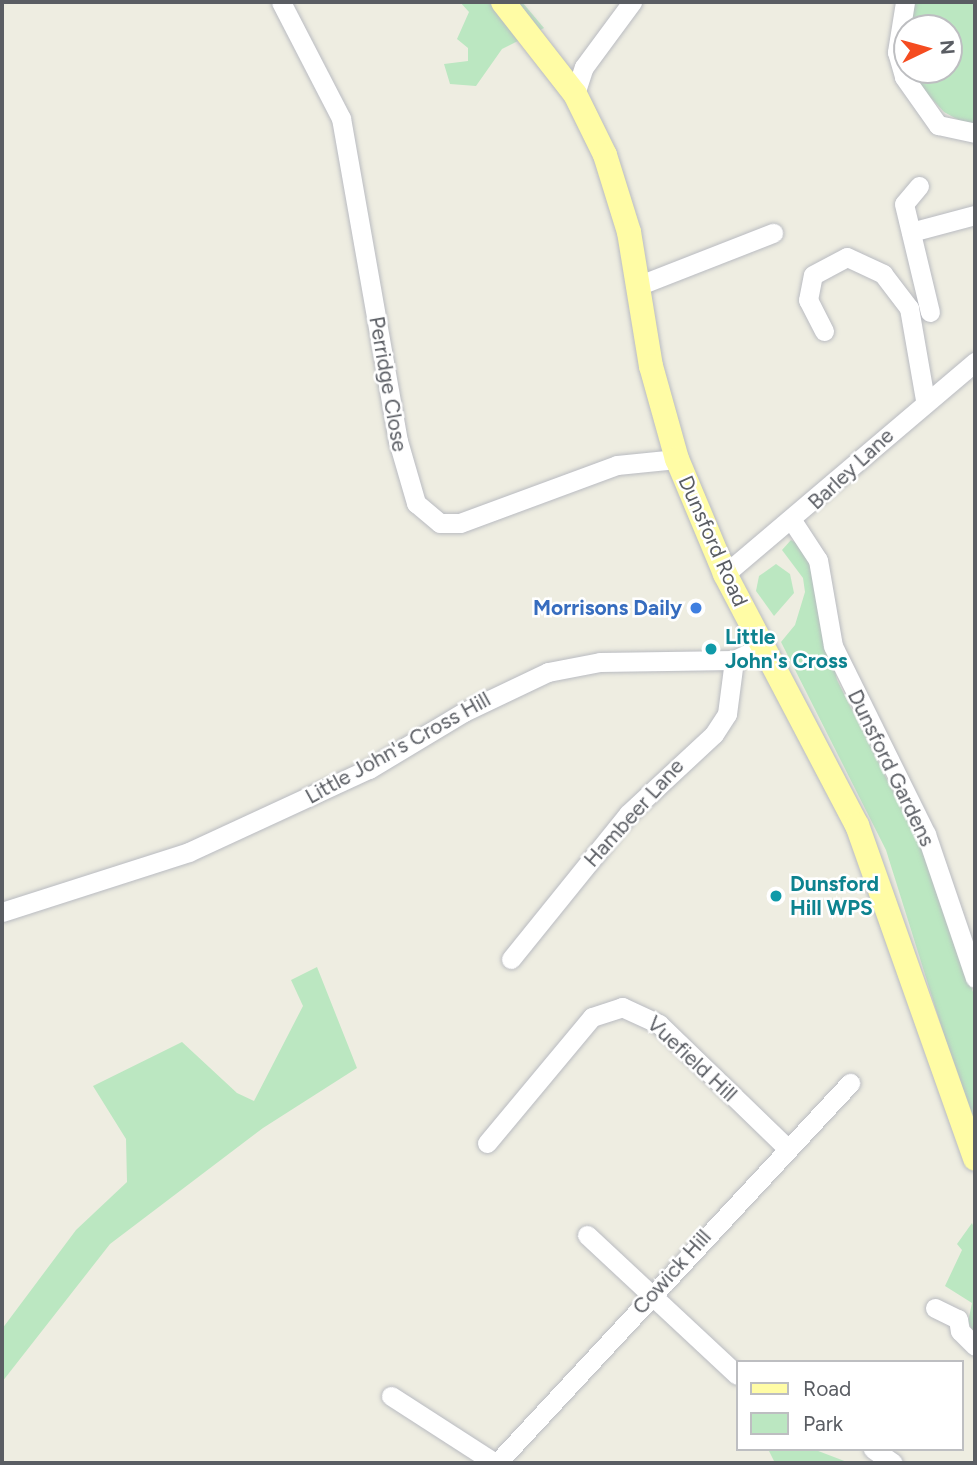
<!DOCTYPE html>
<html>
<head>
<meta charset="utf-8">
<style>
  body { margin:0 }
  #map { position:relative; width:977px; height:1465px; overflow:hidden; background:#eeede1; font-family:Figtree,sans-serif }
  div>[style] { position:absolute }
  .green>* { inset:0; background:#bbe7c1 }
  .roads { filter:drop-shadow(0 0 2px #b9bbc1) drop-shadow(0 0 2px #b9bbc1) }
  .minor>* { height:19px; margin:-9.5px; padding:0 9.5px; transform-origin:9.5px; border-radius:9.5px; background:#fff }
  .major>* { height:24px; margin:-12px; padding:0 12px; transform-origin:12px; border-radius:12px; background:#fffca5 }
  .dots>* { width:19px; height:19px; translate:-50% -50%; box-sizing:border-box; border:4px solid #fff; border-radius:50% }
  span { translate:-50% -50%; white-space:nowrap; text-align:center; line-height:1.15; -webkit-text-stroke:5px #fff; paint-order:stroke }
  .street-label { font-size:21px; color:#5a5d63 }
  .shop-label { font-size:21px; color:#366cbe; font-weight:700 }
  .right { translate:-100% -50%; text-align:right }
  .culture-label { font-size:21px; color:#0d838f; font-weight:700 }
  .left { translate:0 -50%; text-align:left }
  .frame { position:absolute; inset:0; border:4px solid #5a5d63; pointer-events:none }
  .legend { position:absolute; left:736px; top:1360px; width:228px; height:91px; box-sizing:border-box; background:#fff; border:2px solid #bdbec1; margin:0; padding:9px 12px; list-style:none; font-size:21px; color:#5a5d63 }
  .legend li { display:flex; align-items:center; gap:14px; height:35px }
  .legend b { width:35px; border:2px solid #bdbec1 }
  .north { position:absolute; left:893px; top:14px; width:70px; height:70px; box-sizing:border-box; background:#fff; border:2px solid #bdbec1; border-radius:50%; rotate:85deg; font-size:19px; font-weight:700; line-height:28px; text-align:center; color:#5a5d63 }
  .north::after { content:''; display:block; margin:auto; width:24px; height:32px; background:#f54c20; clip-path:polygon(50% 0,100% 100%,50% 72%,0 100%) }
</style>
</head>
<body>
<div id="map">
  <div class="green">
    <div style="clip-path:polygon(460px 2px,522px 2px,544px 28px,502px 49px,476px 86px,450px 84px,444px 64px,468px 61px,468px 48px,457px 39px,469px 12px)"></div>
    <div style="clip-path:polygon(913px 2px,975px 2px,975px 129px,944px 112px,912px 77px,909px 70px,949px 70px,949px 28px,907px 28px,907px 66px,906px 29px)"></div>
    <div style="clip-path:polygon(791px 540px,807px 549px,837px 680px,932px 869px,975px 998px,975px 1134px,886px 850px,781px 642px,795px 625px,805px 592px,803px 578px,782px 550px)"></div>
    <div style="clip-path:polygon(776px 564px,790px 574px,794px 593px,774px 616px,756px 591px,759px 576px)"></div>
    <div style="clip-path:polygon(317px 967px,357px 1068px,263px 1128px,110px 1244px,2px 1382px,2px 1329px,76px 1230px,127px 1182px,126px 1139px,93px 1086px,182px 1042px,237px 1093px,254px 1101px,303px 1006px,291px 980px)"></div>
    <div style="clip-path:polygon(972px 1223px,975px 1230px,975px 1335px,968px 1322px,972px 1303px,945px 1286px,962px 1250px,957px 1244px)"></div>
    <div style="clip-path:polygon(768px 1449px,813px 1449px,847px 1462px,775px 1463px)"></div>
  </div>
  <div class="roads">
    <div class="minor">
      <div style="left:281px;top:2px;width:131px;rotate:62.7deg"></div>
      <div style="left:341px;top:118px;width:328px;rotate:80deg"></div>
      <div style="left:398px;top:441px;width:65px;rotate:73.8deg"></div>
      <div style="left:416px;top:503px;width:31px;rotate:40deg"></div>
      <div style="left:440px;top:523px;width:20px"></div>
      <div style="left:460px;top:523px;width:167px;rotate:-20.3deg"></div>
      <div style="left:617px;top:465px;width:60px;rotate:-5.7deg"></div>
      <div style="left:905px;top:2px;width:51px;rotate:99.1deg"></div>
      <div style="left:897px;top:52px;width:26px;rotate:74deg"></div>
      <div style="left:904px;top:77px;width:59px;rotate:54.7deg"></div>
      <div style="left:938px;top:125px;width:38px;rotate:12deg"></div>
      <div style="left:575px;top:94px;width:28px;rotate:-72deg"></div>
      <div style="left:584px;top:67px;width:81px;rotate:-53.6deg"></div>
      <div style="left:919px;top:186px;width:23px;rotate:130deg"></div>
      <div style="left:904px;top:204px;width:111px;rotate:76.5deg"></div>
      <div style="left:911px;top:232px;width:66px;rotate:-14.9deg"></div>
      <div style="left:640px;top:285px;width:143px;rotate:-21.4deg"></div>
      <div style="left:824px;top:331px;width:35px;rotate:-117deg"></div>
      <div style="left:808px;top:300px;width:25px;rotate:-79deg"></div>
      <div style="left:813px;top:275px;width:38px;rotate:-28deg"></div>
      <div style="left:847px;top:257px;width:40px;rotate:25deg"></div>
      <div style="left:883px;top:274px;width:43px;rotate:52.6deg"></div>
      <div style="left:909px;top:308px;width:93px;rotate:80.1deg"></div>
      <div style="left:793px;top:522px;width:45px;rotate:56.7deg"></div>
      <div style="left:818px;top:560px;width:87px;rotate:80.1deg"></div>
      <div style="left:833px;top:646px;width:210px;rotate:63.7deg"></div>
      <div style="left:926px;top:834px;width:152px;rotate:71.2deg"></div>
      <div style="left:725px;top:574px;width:328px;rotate:-40.3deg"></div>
      <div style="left:2px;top:912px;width:196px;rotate:-17.8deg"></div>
      <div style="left:189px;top:852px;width:198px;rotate:-24.8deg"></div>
      <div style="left:369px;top:769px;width:111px;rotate:-31deg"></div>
      <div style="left:464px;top:712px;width:93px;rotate:-25.5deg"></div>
      <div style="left:548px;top:672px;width:53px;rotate:-10.9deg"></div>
      <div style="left:600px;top:662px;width:134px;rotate:-0.9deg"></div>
      <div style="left:734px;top:660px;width:31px;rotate:-25deg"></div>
      <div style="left:511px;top:959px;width:186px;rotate:-51.1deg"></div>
      <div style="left:628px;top:814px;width:117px;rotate:-42.9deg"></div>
      <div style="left:714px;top:734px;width:24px;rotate:-57deg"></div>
      <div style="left:727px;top:714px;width:54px;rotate:-82.6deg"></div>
      <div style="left:487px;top:1143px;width:164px;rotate:-50.2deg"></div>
      <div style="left:592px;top:1017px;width:32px;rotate:-18deg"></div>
      <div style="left:622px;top:1007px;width:41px;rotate:24.7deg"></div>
      <div style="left:659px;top:1024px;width:177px;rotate:44.1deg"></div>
      <div style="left:587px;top:1235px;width:205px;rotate:43deg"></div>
      <div style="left:935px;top:1308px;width:25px;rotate:26deg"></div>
      <div style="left:958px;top:1319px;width:12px;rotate:81deg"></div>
      <div style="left:960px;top:1331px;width:21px;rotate:45deg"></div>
      <div style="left:391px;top:1396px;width:124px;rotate:32.8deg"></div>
      <div style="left:873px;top:1449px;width:24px;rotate:35deg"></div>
      <div style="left:497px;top:1463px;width:519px;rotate:-47.11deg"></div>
    </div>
    <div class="major">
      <div style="left:503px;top:2px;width:117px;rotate:52deg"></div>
      <div style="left:575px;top:94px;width:68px;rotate:63.8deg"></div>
      <div style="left:605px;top:155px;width:81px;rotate:72.7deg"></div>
      <div style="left:629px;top:232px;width:136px;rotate:80.7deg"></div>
      <div style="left:651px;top:366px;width:97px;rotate:74.4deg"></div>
      <div style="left:677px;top:459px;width:125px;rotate:67.3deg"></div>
      <div style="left:725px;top:574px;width:284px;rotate:62.3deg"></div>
      <div style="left:857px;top:825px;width:354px;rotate:70.5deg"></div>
    </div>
  </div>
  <div class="dots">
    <div style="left:696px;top:608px;background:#3f7fe0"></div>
    <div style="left:711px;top:649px;background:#0f9aa8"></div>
    <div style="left:776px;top:896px;background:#0f9aa8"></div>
  </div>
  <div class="street-label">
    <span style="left:388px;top:384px;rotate:80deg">Perridge Close</span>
    <span style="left:851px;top:469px;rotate:-43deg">Barley Lane</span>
    <span style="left:713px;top:541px;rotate:66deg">Dunsford Road</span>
    <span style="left:398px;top:748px;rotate:-29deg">Little John's Cross Hill</span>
    <span style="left:891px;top:768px;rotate:64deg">Dunsford Gardens</span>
    <span style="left:634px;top:813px;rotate:-48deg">Hambeer Lane</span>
    <span style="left:692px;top:1059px;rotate:43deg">Vuefield Hill</span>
    <span style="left:672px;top:1272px;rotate:-48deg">Cowick Hill</span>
  </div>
  <div class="shop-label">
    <span class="right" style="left:682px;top:608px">Morrisons Daily</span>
  </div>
  <div class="culture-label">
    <span class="left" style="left:725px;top:649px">Little<br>John's Cross</span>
    <span class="left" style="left:790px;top:896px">Dunsford<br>Hill WPS</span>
  </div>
  <div class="frame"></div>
  <ul class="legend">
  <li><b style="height:9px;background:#fffca5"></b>Road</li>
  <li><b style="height:19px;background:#bbe7c1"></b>Park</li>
  </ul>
  <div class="north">N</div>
</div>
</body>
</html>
